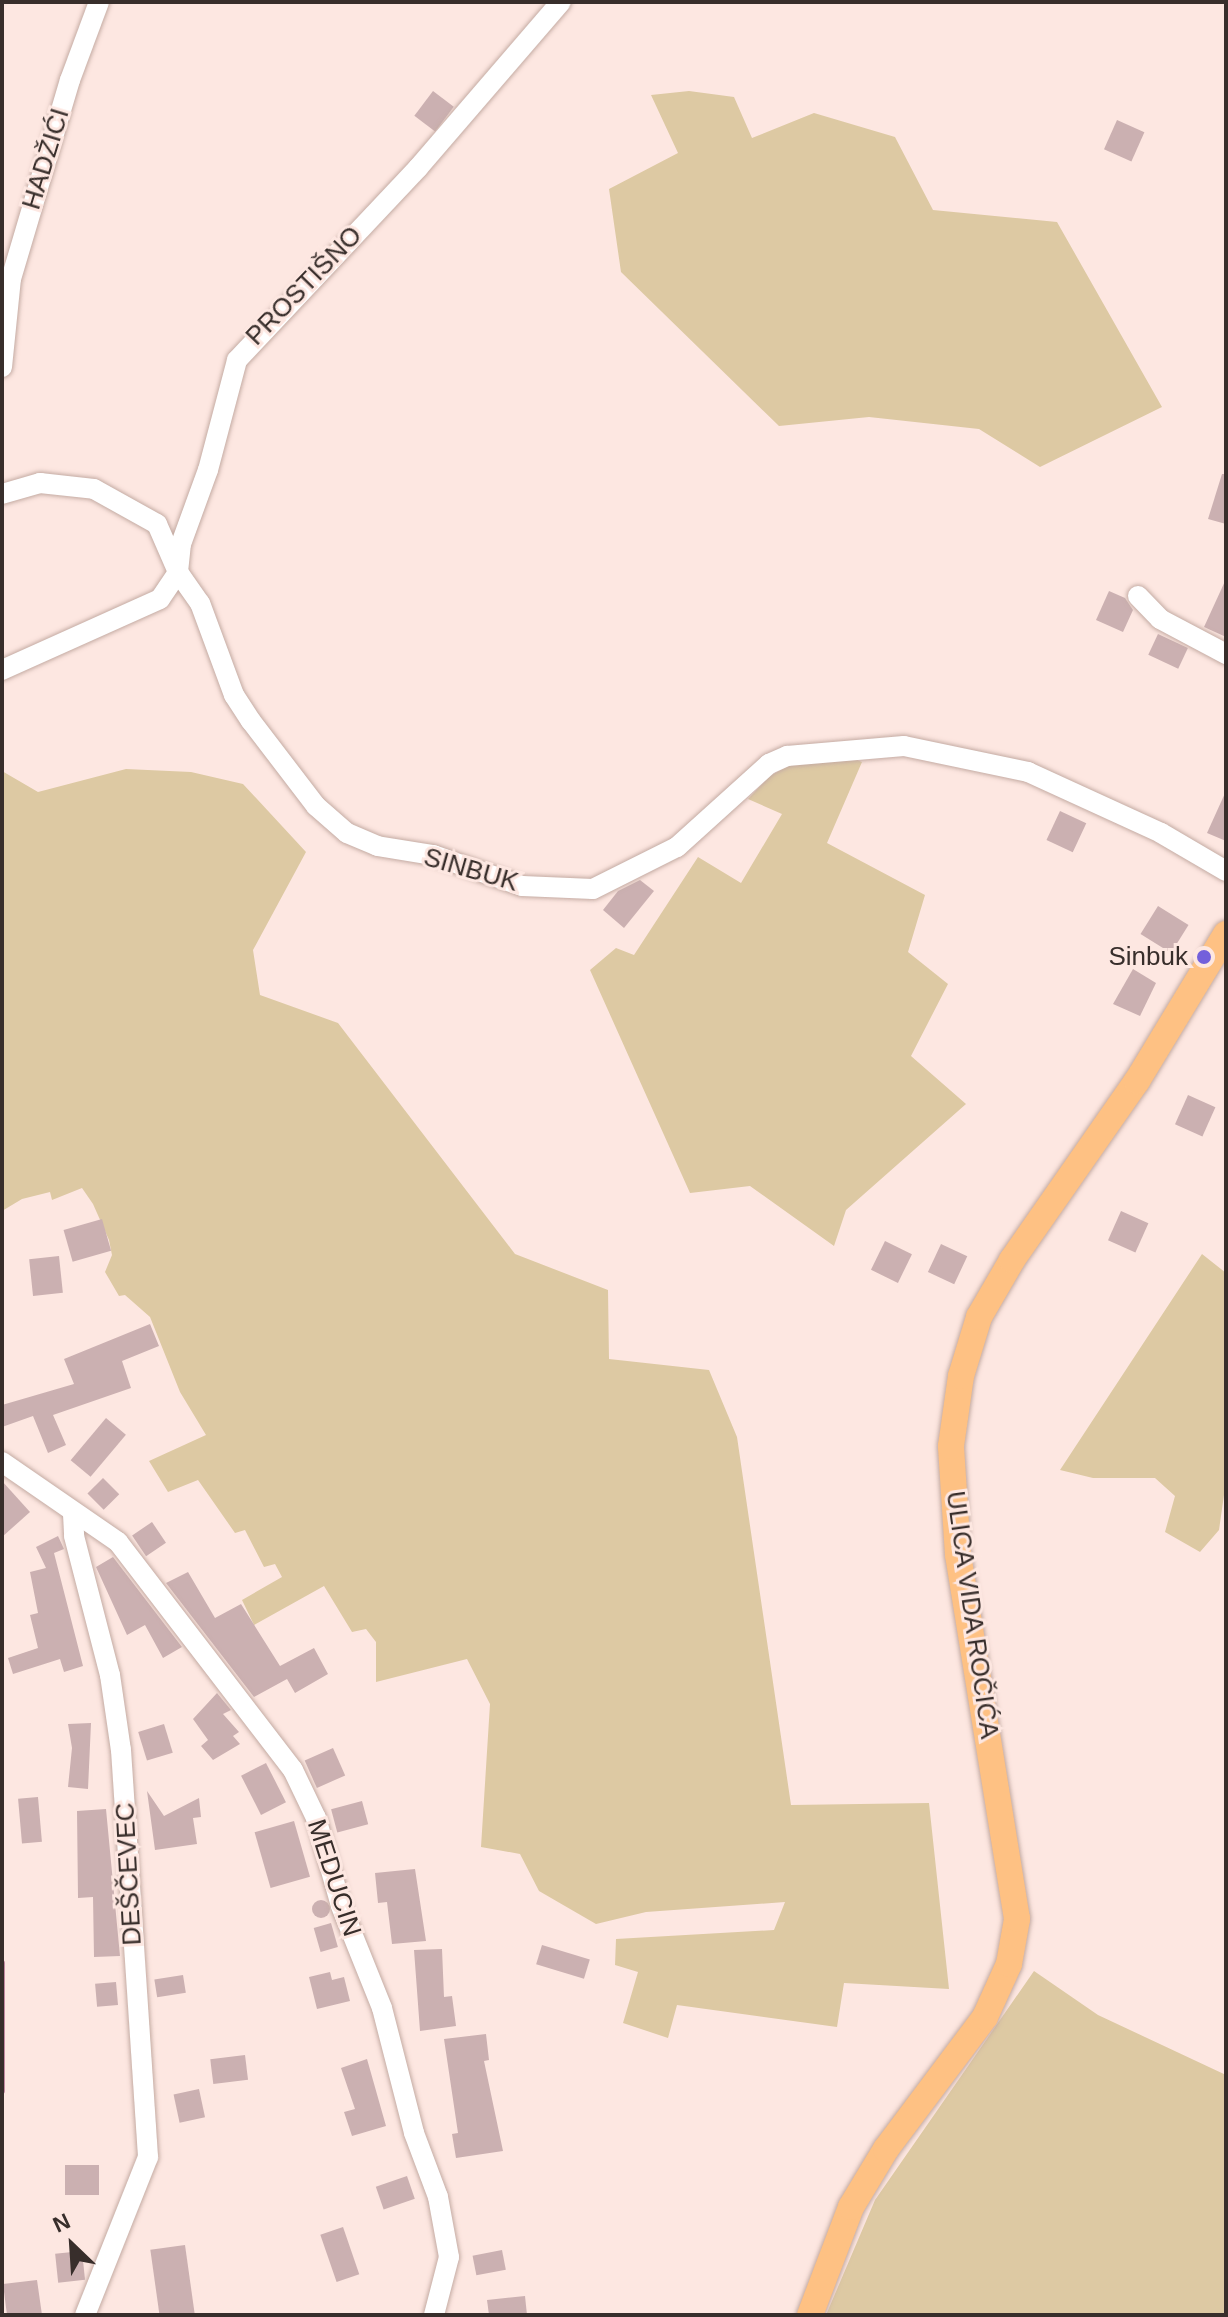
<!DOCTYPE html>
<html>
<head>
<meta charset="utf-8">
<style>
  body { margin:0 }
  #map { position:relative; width:1228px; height:2317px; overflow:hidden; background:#fde7e1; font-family:Helvetica,sans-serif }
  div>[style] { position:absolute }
  .green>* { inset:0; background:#ddc9a3 }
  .stream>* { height:6px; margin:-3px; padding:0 3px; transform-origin:3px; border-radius:3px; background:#c288a0 }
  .building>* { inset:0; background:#cbb0b1; transform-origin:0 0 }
  .round { border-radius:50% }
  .roads { filter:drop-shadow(0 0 2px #c4aba3) drop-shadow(0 0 2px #c4aba3) }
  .minor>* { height:20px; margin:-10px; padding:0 10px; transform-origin:10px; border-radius:10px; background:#fff }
  .major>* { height:26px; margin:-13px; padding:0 13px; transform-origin:13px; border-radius:13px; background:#fec183 }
  .dots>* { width:22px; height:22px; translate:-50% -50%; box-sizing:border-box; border:4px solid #fde7e1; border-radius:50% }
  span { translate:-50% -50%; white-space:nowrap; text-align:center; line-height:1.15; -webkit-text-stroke:6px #fde7e1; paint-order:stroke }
  .street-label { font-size:26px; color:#382e2b }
  .poi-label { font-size:26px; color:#382e2b }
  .right { translate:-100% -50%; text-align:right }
  .frame { position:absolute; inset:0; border:4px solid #382e2b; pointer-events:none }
  .north { position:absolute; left:32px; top:2205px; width:80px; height:80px; -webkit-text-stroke:6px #fde7e1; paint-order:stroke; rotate:335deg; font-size:22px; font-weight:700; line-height:32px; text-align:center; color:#382e2b }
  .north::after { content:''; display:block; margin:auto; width:28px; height:36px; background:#382e2b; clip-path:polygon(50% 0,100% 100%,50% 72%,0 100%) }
</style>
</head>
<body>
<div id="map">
  <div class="green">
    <div style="clip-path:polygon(689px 91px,734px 97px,752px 138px,814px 113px,895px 137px,933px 210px,1057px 222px,1162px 407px,1040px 467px,979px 429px,869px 417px,779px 426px,621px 272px,609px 189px,678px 153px,651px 95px)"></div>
    <div style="clip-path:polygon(841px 754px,862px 762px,827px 843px,925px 895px,908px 952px,948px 984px,911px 1056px,966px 1104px,846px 1210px,834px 1246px,750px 1186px,690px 1193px,590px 970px,616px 948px,634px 955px,698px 857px,741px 883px,782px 814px,748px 799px,770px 776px,799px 760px)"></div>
    <div style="clip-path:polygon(126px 769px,191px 772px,243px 784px,306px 852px,253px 950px,260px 995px,338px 1023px,515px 1254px,608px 1290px,609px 1359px,709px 1370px,737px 1437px,791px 1805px,929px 1803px,949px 1989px,844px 1983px,837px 2027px,677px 2005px,668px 2038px,623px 2023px,638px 1972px,615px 1965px,616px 1939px,774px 1930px,785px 1902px,646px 1912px,596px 1924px,539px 1891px,520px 1854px,481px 1847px,490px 1704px,467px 1659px,376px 1682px,376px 1642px,366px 1629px,352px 1632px,324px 1586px,254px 1625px,242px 1600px,282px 1577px,275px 1564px,264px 1567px,245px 1530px,235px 1533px,198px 1480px,168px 1492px,149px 1461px,206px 1435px,180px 1392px,150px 1317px,125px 1295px,119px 1296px,105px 1272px,112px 1255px,109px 1240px,93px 1204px,82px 1188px,52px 1200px,50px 1192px,22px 1199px,2px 1211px,2px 771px,38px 792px)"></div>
    <div style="clip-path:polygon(1202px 1254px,1226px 1273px,1226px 1481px,1219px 1530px,1200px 1552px,1165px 1532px,1175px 1496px,1155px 1478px,1093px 1478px,1060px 1470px)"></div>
    <div style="clip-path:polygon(1034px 1971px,1098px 2015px,1226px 2075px,1226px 2315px,826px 2315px,875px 2200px)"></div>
  </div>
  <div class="stream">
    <div style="left:2px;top:1963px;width:128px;rotate:90deg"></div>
  </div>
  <div class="building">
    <div style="left:433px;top:91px;width:26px;height:31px;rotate:37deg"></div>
    <div style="left:1117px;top:120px;width:30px;height:32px;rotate:24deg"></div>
    <div style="clip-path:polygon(1222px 474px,1226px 474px,1226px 524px,1208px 519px)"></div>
    <div style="clip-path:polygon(1226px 579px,1226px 637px,1204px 627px)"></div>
    <div style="clip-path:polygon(1109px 591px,1125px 598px,1133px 610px,1123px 632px,1096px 620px)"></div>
    <div style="left:1158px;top:634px;width:33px;height:23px;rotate:25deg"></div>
    <div style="clip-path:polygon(1226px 791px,1226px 841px,1207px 833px)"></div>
    <div style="left:1060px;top:811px;width:29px;height:32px;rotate:25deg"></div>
    <div style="clip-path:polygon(640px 880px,654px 891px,624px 928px,603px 910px,618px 891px)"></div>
    <div style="left:1158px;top:906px;width:36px;height:33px;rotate:32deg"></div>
    <div style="clip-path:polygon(1133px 969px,1156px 983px,1140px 1016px,1113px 1004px)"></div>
    <div style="left:1188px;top:1095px;width:30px;height:32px;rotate:24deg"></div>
    <div style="left:1121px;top:1211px;width:30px;height:32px;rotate:24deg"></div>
    <div style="left:102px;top:1219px;width:33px;height:40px;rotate:74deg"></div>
    <div style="left:885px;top:1241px;width:30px;height:32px;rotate:26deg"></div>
    <div style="left:941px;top:1244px;width:29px;height:31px;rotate:25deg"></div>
    <div style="left:59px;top:1256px;width:37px;height:30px;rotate:84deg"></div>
    <div style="clip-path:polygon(150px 1324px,159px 1346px,122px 1361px,131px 1388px,53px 1415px,66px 1445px,48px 1453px,33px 1416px,2px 1427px,2px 1405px,74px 1384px,64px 1359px)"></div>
    <div style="left:106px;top:1418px;width:26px;height:55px;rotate:40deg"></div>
    <div style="left:103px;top:1478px;width:23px;height:22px;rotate:45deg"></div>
    <div style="clip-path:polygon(2px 1481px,30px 1512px,2px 1537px)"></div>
    <div style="left:152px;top:1522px;width:25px;height:24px;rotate:56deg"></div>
    <div style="clip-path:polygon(58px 1536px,64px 1549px,54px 1553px,83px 1666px,64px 1672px,60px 1659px,13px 1674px,8px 1658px,38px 1648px,30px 1615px,38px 1613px,30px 1572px,46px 1568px,36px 1547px)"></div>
    <div style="clip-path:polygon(113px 1557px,182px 1647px,163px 1658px,145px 1625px,127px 1635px,96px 1567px)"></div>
    <div style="clip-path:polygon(188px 1572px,215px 1618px,241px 1604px,280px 1666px,314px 1648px,328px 1674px,295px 1693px,287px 1679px,254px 1697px,166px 1583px)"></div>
    <div style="clip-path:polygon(217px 1693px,231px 1710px,223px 1714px,239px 1732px,233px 1736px,240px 1744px,213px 1760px,201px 1746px,208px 1740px,193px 1719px)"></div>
    <div style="clip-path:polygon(91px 1723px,88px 1789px,68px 1787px,72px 1748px,68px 1724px)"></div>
    <div style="left:164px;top:1724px;width:30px;height:27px;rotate:73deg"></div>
    <div style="left:333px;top:1748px;width:30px;height:31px;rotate:66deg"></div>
    <div style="left:266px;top:1763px;width:44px;height:28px;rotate:63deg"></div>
    <div style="clip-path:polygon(147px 1791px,164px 1816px,199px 1798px,201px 1817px,193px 1818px,197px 1844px,155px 1850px)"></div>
    <div style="left:38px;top:1797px;width:45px;height:20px;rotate:85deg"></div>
    <div style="left:362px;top:1801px;width:24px;height:32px;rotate:75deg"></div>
    <div style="clip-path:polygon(106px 1809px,120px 1956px,94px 1957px,93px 1897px,78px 1898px,77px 1811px)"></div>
    <div style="left:294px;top:1821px;width:58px;height:41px;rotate:74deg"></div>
    <div style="clip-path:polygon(415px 1869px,426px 1941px,392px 1944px,387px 1902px,378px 1903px,375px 1873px)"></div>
    <div class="round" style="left:312px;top:1900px;width:18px;height:18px"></div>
    <div style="left:331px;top:1923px;width:25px;height:18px;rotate:74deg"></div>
    <div style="left:542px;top:1945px;width:50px;height:20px;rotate:17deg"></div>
    <div style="clip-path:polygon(442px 1949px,444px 1997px,452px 1996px,456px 2026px,420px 2031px,414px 1950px)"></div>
    <div style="clip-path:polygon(330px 1972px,332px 1980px,344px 1977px,350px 2001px,317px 2009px,309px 1977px)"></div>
    <div style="left:183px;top:1975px;width:18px;height:29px;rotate:81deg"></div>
    <div style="left:116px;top:1982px;width:23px;height:21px;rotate:85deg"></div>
    <div style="clip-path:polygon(486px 2034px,489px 2060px,484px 2061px,503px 2151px,456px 2158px,452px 2134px,458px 2133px,444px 2039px)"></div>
    <div style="left:245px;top:2055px;width:25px;height:35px;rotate:83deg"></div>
    <div style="clip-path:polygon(367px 2059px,386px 2126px,352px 2136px,344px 2112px,355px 2109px,341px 2068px)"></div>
    <div style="left:199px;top:2089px;width:29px;height:26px;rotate:78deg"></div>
    <div style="left:65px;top:2165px;width:34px;height:30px"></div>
    <div style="left:407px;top:2176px;width:24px;height:33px;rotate:71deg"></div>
    <div style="left:343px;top:2227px;width:50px;height:24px;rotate:71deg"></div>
    <div style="left:185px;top:2245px;width:71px;height:35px;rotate:82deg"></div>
    <div style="left:502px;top:2250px;width:20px;height:30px;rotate:79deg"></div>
    <div style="left:82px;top:2251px;width:29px;height:27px;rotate:84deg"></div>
    <div style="clip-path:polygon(37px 2280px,42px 2315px,7px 2315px,3px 2284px)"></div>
    <div style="clip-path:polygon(525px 2296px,527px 2315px,489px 2315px,487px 2300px)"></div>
  </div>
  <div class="roads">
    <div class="minor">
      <div style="left:2px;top:367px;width:88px;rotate:-84.2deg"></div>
      <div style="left:11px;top:279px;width:208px;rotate:-73.5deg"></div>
      <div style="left:70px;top:80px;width:83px;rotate:-69.6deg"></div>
      <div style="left:2px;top:494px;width:40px;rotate:-16deg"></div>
      <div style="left:40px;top:483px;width:54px;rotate:6.3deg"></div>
      <div style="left:94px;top:489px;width:72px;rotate:29.1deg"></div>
      <div style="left:157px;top:524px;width:52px;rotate:66.4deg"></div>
      <div style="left:178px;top:572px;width:38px;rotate:55deg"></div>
      <div style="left:200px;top:603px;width:98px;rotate:69.7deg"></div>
      <div style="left:234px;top:695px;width:31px;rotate:57deg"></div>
      <div style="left:251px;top:721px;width:107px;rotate:52.6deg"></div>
      <div style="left:316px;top:806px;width:41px;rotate:41.1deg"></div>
      <div style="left:347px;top:833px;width:33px;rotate:23deg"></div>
      <div style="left:377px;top:846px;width:57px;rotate:9.1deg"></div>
      <div style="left:433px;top:855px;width:94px;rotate:19.2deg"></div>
      <div style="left:522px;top:886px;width:71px;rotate:2.4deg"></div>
      <div style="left:593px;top:889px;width:94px;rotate:-26.6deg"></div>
      <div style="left:677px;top:847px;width:124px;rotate:-42.1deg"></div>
      <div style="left:769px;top:764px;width:20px;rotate:-24deg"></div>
      <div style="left:787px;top:756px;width:117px;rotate:-4.9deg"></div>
      <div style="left:904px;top:746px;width:127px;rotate:11.8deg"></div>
      <div style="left:1028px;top:772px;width:146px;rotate:24.6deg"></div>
      <div style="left:1161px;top:833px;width:75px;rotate:30.3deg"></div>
      <div style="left:1138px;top:596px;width:32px;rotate:46deg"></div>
      <div style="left:1160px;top:619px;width:75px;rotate:27.9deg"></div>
      <div style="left:2px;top:670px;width:173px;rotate:-24.2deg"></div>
      <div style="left:160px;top:599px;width:32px;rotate:-56deg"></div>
      <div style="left:178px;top:572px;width:28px;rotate:-84deg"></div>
      <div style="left:181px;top:544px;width:79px;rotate:-70deg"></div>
      <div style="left:208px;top:470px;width:114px;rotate:-75.2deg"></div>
      <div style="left:237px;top:360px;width:264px;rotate:-46.7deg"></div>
      <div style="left:418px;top:168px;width:219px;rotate:-49.3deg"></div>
      <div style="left:2px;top:1462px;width:141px;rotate:34.6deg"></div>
      <div style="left:118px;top:1542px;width:287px;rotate:52.5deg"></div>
      <div style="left:293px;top:1770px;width:53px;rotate:64.4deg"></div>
      <div style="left:316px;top:1818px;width:91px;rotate:74.1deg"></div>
      <div style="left:341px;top:1906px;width:110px;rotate:68.1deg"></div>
      <div style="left:382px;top:2008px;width:129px;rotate:75.6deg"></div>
      <div style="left:414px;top:2133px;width:68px;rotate:69.4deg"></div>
      <div style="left:438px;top:2197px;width:61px;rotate:79.6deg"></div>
      <div style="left:449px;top:2257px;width:60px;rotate:104.5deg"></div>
      <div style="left:73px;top:1514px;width:22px;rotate:87deg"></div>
      <div style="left:74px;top:1536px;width:144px;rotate:75.5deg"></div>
      <div style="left:110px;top:1675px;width:76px;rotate:81.7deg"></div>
      <div style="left:121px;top:1750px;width:408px;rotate:86.2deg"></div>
      <div style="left:148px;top:2157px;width:170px;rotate:111.7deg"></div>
    </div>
    <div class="major">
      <div style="left:810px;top:2315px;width:116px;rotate:-69.2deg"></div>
      <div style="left:851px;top:2207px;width:68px;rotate:-58.9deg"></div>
      <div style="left:886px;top:2149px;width:165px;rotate:-53.1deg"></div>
      <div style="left:985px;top:2017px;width:58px;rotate:-65.6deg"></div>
      <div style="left:1009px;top:1964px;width:46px;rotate:-79.9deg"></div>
      <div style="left:1017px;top:1919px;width:369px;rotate:-99.2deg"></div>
      <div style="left:958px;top:1555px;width:109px;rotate:-93.7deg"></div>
      <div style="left:951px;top:1446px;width:71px;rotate:-81.9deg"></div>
      <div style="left:961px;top:1376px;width:62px;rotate:-73deg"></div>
      <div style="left:979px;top:1317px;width:66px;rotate:-59.9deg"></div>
      <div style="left:1012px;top:1260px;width:218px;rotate:-55.1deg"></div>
      <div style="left:1137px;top:1081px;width:172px;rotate:-58.8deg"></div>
    </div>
  </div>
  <div class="dots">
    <div style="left:1204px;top:957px;background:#7360db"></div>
  </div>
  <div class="street-label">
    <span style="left:46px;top:159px;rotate:-73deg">HADŽIĆI</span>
    <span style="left:304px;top:286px;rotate:-46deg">PROSTIŠNO</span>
    <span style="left:471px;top:870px;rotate:16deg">SINBUK</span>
    <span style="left:972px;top:1615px;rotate:82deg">ULICA VIDA ROČIĆA</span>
    <span style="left:129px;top:1874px;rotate:-93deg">DEŠČEVEC</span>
    <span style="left:334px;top:1878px;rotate:72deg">MEDUCIN</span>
  </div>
  <div class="poi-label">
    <span class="right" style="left:1188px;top:957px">Sinbuk</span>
  </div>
  <div class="frame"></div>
  <div class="north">N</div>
</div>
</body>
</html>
